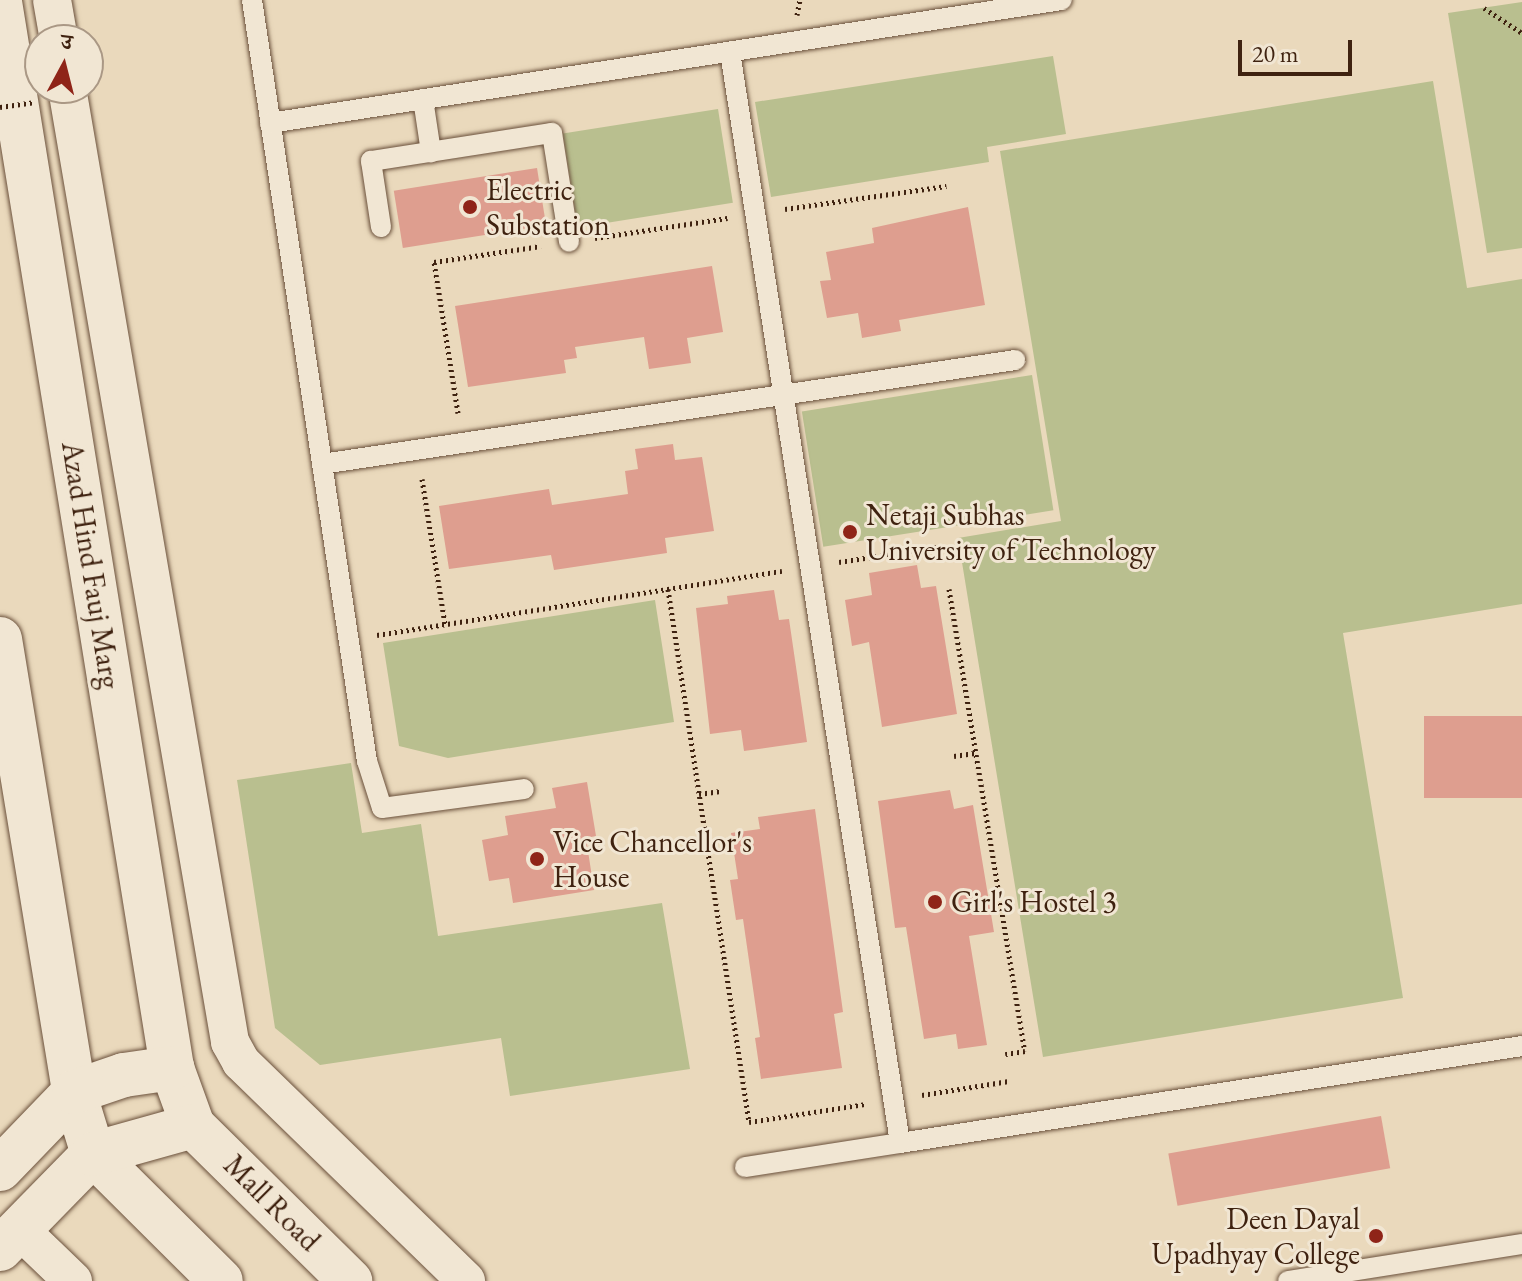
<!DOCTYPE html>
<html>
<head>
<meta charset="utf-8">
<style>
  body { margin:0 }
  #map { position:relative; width:1522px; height:1281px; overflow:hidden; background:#ead9bc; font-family:"EB Garamond","Noto Serif Devanagari",serif }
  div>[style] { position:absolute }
  .green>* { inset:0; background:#b9bf8f; transform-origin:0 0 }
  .building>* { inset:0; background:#de9e8f; transform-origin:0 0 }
  .path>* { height:5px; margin-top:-2.5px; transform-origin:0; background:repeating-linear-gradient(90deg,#3f2210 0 2px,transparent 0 6px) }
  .roads { filter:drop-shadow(0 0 2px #6a503b) drop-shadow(0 0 2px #6a503b) }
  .lane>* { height:20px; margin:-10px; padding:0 10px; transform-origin:10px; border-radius:10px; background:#f1e6d3 }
  .street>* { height:38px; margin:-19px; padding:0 19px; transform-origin:19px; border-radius:19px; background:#f1e6d3 }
  .secondary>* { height:44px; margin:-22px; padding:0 22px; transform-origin:22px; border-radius:22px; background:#f1e6d3 }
  .path-bridge>* { height:5px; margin-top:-2.5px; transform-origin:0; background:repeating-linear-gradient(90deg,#3f2210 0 2px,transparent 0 6px) }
  .dots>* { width:22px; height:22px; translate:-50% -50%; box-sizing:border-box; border:4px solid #f1e6d3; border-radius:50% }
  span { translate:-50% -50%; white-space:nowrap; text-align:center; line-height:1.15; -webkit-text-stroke:6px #f1e6d3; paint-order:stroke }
  .poi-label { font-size:30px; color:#3f2210 }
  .left { translate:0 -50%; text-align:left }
  .right { translate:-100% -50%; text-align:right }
  .street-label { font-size:30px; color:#3f2210 }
  .north { position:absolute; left:24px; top:24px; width:80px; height:80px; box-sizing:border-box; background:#f1e6d3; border:2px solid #aa9885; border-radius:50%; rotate:7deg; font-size:22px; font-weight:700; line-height:32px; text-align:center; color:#3f2210 }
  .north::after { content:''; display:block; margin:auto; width:28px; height:36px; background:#8f2418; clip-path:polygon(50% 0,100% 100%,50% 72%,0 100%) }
  .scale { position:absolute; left:1238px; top:40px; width:114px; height:36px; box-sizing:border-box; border:4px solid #3f2210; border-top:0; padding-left:10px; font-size:24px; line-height:28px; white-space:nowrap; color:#3f2210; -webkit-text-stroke:6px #f1e6d3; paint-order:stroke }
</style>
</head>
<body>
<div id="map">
  <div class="green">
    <div style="clip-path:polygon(1522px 2px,1522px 248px,1487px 253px,1448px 13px)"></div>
    <div style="clip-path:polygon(1053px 56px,1066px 134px,987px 147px,989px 162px,771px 197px,755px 102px)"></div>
    <div style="clip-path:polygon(1433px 81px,1467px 288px,1522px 279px,1522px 604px,1343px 633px,1403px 998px,1043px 1057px,958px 538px,1061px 521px,1000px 151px)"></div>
    <div style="left:718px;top:109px;width:95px;height:157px;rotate:81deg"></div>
    <div style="left:1032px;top:375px;width:137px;height:233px;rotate:81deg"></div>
    <div style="clip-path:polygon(655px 600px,674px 722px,448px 758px,399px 746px,383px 643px)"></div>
    <div style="clip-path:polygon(351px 763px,362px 833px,421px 824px,438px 936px,662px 903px,690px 1069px,510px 1096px,501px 1038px,320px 1065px,275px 1028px,237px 780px)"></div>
  </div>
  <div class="building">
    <div style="left:537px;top:168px;width:58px;height:145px;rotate:81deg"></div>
    <div style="clip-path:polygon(968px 207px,985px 305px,899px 320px,901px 331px,862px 338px,858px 313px,827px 318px,820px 281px,831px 280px,826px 252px,874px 243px,872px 228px)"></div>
    <div style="clip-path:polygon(712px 266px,723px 332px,687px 338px,691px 363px,649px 369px,644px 337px,575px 347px,577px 358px,564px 360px,566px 373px,468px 387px,455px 306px)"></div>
    <div style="clip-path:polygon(673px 444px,675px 460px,702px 457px,714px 531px,665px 538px,667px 553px,554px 570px,551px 555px,449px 569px,439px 506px,549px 489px,552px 505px,628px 494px,625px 471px,638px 469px,635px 449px)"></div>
    <div style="clip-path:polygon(917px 565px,921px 588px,936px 586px,957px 714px,882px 727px,869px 642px,852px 646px,845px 600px,872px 595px,869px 573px)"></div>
    <div style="clip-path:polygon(774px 590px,779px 620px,789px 619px,807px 742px,744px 751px,741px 730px,710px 734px,696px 608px,728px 604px,727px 596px)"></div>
    <div style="left:1522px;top:716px;width:82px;height:98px;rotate:90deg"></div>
    <div style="clip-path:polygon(587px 782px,596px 836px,586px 838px,594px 890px,513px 903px,509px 878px,489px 881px,482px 840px,508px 835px,505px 816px,556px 808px,552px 788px)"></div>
    <div style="clip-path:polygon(950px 790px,954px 809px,973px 805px,994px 932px,969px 936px,987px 1045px,958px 1049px,956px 1034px,924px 1039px,906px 927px,895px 928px,878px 801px)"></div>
    <div style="clip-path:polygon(815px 809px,843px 1012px,834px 1014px,842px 1068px,761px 1079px,755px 1038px,760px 1037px,743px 919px,736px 920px,730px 880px,738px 879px,731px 833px,760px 829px,758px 817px)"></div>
    <div style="left:1381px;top:1116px;width:53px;height:216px;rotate:80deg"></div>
  </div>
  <div class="path">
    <div style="left:1484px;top:8px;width:45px;rotate:33.3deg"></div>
    <div style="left:797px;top:15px;width:15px;rotate:-79deg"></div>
    <div style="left:785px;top:209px;width:163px;rotate:-8.1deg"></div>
    <div style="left:595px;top:238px;width:134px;rotate:-8.6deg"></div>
    <div style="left:458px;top:413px;width:153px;rotate:-99deg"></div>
    <div style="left:434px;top:262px;width:108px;rotate:-8.5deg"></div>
    <div style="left:422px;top:479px;width:147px;rotate:81deg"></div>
    <div style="left:839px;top:562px;width:104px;rotate:-8.8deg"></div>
    <div style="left:668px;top:589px;width:539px;rotate:81.36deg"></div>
    <div style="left:749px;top:1122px;width:117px;rotate:-8.8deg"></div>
    <div style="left:949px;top:589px;width:468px;rotate:80.7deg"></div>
    <div style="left:1025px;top:1051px;width:20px;rotate:171deg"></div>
    <div style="left:377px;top:635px;width:410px;rotate:-9deg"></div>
    <div style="left:954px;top:756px;width:21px;rotate:-8deg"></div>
    <div style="left:699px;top:794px;width:22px;rotate:-8deg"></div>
    <div style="left:922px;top:1095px;width:88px;rotate:-9.1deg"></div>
  </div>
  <div class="roads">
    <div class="lane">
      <div style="left:252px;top:0;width:770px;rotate:81.41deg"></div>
      <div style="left:367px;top:761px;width:49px;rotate:72.3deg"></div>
      <div style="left:382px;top:808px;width:143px;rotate:-7.6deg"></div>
      <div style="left:730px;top:52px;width:1104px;rotate:81.14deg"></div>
      <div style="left:900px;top:1143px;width:630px;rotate:-8.86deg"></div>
      <div style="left:423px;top:99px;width:54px;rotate:81.4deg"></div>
      <div style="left:270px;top:123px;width:801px;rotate:-8.83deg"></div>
      <div style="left:381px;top:227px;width:67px;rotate:-98.6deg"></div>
      <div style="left:371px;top:161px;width:183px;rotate:-8.8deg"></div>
      <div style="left:552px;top:133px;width:110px;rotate:81.1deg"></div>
      <div style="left:322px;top:464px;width:701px;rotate:-8.53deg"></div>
      <div style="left:745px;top:1167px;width:157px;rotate:-8.8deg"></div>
      <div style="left:1288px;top:1281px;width:237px;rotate:-9deg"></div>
    </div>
    <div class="street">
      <div style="left:52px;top:0;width:41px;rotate:80.1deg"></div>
      <div style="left:67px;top:88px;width:968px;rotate:80.3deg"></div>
      <div style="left:230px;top:1042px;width:23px;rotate:61deg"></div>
      <div style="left:241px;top:1062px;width:314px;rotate:44.2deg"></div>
      <div style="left:19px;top:1229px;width:75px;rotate:43.9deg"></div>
    </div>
    <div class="secondary">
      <div style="left:0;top:2px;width:1080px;rotate:80.83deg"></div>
      <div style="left:172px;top:1068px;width:62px;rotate:70.1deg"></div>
      <div style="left:193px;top:1126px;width:221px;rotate:44.6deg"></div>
      <div style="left:0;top:639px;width:459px;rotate:80.7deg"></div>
      <div style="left:74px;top:1092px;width:65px;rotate:73deg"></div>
      <div style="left:93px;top:1154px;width:180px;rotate:44.8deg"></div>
      <div style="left:0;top:1169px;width:107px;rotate:-46.1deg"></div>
      <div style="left:74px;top:1092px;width:53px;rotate:-18.8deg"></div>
      <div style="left:124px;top:1075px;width:49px;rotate:-8.3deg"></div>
      <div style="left:0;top:1249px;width:133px;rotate:-45.6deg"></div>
      <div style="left:93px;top:1154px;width:104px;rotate:-15.6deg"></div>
    </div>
  </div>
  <div class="path-bridge">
    <div style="left:0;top:107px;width:34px;rotate:-8deg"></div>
  </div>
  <div class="dots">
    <div style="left:470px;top:207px;background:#8f2418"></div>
    <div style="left:850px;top:532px;background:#8f2418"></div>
    <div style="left:537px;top:859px;background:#8f2418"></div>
    <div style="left:935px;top:902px;background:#8f2418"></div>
    <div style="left:1376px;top:1236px;background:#8f2418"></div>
  </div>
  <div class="poi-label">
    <span class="left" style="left:486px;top:207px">Electric<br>Substation</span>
    <span class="left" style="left:866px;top:532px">Netaji Subhas<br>University of Technology</span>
    <span class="left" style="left:553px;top:859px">Vice Chancellor's<br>House</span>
    <span class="left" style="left:951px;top:902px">Girl's Hostel 3</span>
    <span class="right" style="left:1360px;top:1236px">Deen Dayal<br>Upadhyay College</span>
  </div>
  <div class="street-label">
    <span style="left:91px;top:565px;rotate:81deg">Azad Hind Fauj Marg</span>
    <span style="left:272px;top:1203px;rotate:45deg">Mall Road</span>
  </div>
  <div class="north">उ</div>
  <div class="scale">20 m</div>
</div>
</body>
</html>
